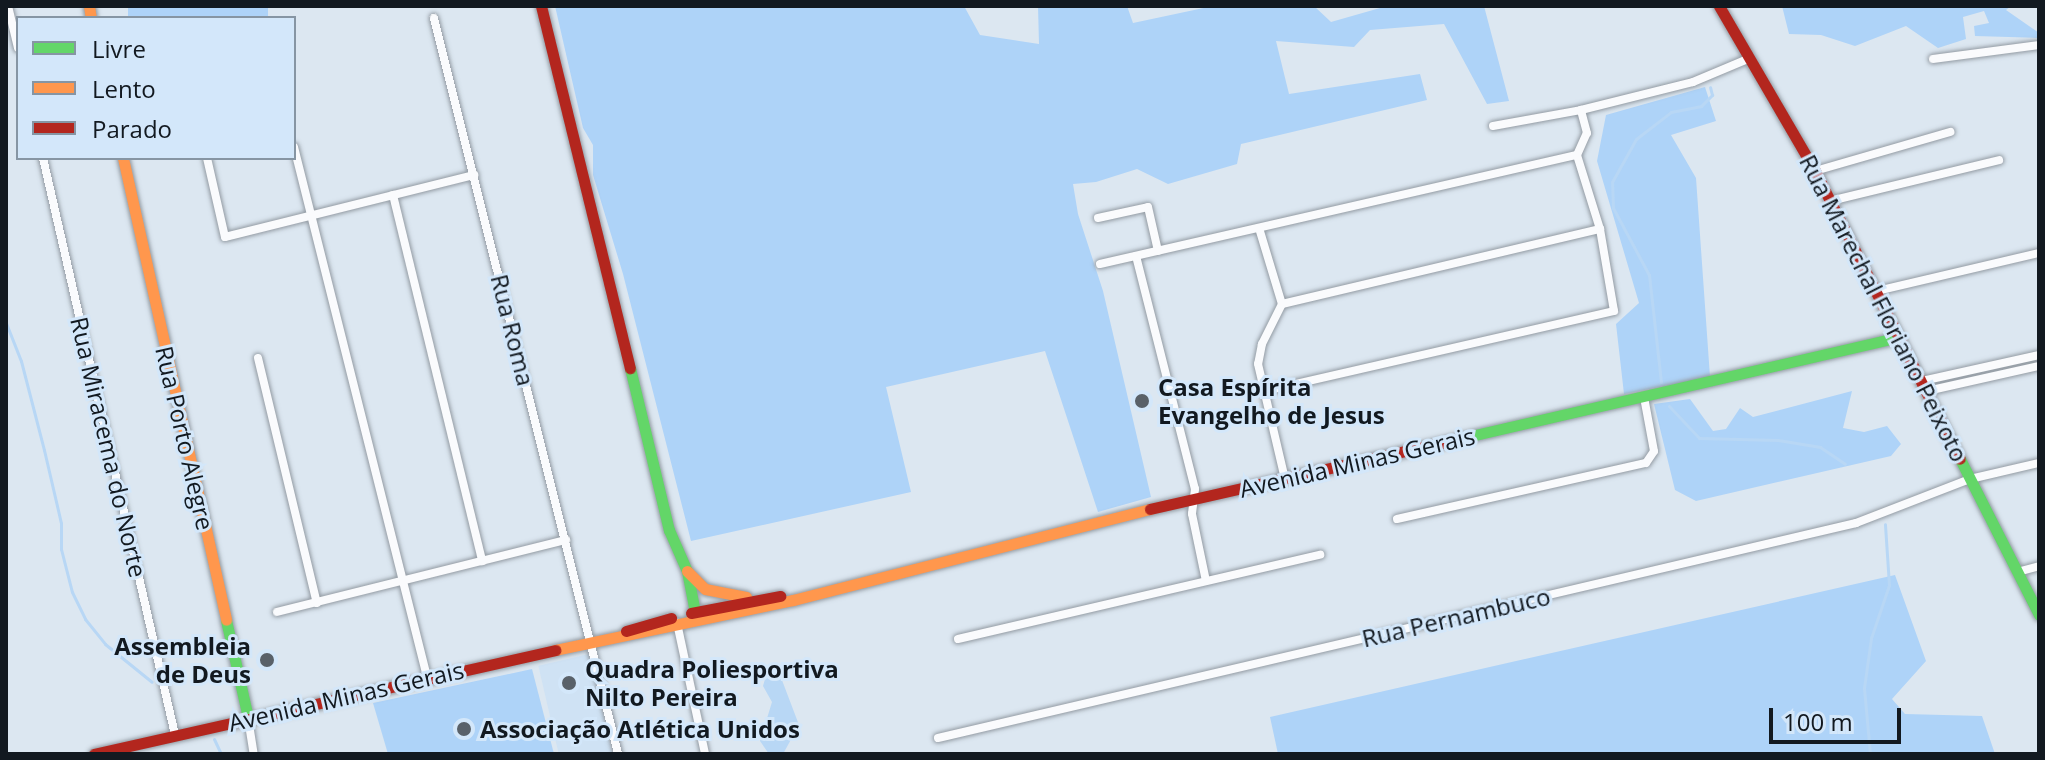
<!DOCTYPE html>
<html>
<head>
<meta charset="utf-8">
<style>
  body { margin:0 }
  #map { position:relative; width:2045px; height:760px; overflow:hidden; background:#dce7f1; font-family:"Open Sans",sans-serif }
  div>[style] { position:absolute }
  .built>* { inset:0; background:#cfe2f4; transform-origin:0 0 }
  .green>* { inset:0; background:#aed3f8; transform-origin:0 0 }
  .water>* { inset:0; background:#b8d7f5 }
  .stream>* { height:3px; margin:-1.5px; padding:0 1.5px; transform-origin:1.5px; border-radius:1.5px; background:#b8d7f5 }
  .roads { filter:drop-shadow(0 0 2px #939ba3) drop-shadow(0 0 2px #939ba3) }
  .street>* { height:8px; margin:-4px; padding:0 4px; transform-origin:4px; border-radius:4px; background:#fafbfd }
  .fast>* { height:11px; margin:-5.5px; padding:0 5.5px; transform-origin:5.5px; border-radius:5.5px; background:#63d668 }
  .slow>* { height:11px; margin:-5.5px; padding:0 5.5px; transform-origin:5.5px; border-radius:5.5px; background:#ff974d }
  .jam>* { height:11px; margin:-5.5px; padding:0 5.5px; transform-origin:5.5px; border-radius:5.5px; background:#b3261e }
  .dots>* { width:22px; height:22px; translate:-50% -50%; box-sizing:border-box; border:4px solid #d3e7fa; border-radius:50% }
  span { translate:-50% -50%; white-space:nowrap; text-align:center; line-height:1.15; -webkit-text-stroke:6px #d3e7fa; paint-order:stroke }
  .street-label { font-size:24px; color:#121920 }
  .poi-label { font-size:24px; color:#121920; font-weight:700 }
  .left { translate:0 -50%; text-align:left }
  .right { translate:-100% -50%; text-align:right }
  .frame { position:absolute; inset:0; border:8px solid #121920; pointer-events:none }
  .legend { position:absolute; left:16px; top:16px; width:280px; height:144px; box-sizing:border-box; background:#d3e7fa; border:2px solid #8695a3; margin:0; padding:10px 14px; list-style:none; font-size:24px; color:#121920 }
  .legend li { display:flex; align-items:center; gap:16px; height:40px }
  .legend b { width:40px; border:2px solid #8695a3 }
  .scale { position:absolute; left:1769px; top:708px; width:132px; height:36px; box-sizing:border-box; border:4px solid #121920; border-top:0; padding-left:10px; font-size:24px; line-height:28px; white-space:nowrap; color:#121920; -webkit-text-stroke:6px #d3e7fa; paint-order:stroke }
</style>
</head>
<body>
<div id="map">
  <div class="built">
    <div style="left:589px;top:654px;width:103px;height:52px;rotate:77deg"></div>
  </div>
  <div class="green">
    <div style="left:128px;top:6px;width:140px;height:12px"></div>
    <div style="clip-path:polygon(555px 6px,964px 6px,980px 35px,1039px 44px,1038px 6px,1127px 6px,1133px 23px,1213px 6px,1314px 6px,1331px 22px,1387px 6px,1484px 6px,1509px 101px,1487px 104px,1444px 24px,1370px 30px,1354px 47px,1276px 41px,1289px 94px,1420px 74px,1427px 100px,1241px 144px,1237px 164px,1168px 184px,1137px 169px,1096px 182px,1073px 184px,1078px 214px,1103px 291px,1151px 497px,1098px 512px,1045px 351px,886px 387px,911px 492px,691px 541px,623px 274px,593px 175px,593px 145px,583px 128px)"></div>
    <div style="clip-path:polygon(1782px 6px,2011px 6px,2006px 10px,2039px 33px,2039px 38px,1975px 36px,1974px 26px,1989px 23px,1984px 11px,1963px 17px,1966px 39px,1938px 48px,1906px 26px,1855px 46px,1821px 35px,1789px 34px)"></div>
    <div style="clip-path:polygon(1705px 87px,1716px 121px,1671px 135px,1696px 178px,1710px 377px,1624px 394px,1616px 324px,1639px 303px,1597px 161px,1606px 115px)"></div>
    <div style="clip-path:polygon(1852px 391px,1843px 428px,1864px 432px,1887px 426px,1901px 444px,1891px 456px,1696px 501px,1675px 490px,1654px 404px,1690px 399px,1713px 431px,1726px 429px,1740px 408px,1753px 417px)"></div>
    <div style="clip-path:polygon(1895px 575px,1926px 661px,1892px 699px,1905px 714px,1982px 716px,1995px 754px,1278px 754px,1270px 717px)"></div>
    <div style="clip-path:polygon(532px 669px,554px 754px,388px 754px,373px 703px)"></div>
  </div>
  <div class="water">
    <div style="clip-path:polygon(777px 667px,799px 725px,783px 754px,769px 754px,760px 741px,772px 702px,763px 686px,767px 672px)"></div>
  </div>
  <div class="stream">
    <div style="left:6px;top:323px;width:41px;rotate:68.5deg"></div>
    <div style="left:21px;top:361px;width:92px;rotate:75.5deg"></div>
    <div style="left:44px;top:450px;width:75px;rotate:76.9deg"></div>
    <div style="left:61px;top:523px;width:26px;rotate:90deg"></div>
    <div style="left:61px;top:549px;width:44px;rotate:75.7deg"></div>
    <div style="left:72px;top:592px;width:30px;rotate:64deg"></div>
    <div style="left:85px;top:619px;width:32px;rotate:51deg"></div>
    <div style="left:105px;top:644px;width:60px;rotate:39deg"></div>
    <div style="left:1661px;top:382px;width:108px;rotate:-96.4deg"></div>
    <div style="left:1649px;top:275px;width:76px;rotate:-118.2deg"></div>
    <div style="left:1613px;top:208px;width:26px;rotate:-92deg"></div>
    <div style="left:1612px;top:182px;width:49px;rotate:-60.8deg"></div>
    <div style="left:1636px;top:139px;width:44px;rotate:-37.6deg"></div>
    <div style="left:1671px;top:112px;width:31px;rotate:-11deg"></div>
    <div style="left:1701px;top:106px;width:16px;rotate:-45deg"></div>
    <div style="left:1712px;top:95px;width:8px;rotate:-104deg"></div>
    <div style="left:1669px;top:406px;width:44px;rotate:46.8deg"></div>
    <div style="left:1699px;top:438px;width:79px;rotate:1.5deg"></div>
    <div style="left:1778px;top:440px;width:43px;rotate:9.5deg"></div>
    <div style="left:1820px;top:447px;width:30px;rotate:34deg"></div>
    <div style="left:214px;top:739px;width:17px;rotate:65deg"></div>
    <div style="left:1870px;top:754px;width:66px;rotate:-95.2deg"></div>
    <div style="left:1864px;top:688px;width:50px;rotate:-82deg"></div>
    <div style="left:1871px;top:638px;width:56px;rotate:-71.2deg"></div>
    <div style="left:1889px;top:585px;width:61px;rotate:-93.8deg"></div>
  </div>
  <div class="roads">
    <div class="street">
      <div style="left:8px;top:6px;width:43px;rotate:76.6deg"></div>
      <div style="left:434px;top:18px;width:759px;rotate:75.96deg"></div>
      <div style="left:1933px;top:59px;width:107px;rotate:-7.5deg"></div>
      <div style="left:1493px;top:126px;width:89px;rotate:-10.3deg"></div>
      <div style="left:1581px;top:110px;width:115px;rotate:-14deg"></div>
      <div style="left:1693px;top:82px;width:62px;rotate:-22.8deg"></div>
      <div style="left:294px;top:147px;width:546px;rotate:75.91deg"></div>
      <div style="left:43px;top:158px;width:592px;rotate:77.11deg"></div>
      <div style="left:207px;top:158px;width:81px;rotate:77.2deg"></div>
      <div style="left:225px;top:237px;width:257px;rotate:-14deg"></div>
      <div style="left:1815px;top:171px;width:141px;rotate:-16.1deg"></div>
      <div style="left:393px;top:195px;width:377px;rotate:76.3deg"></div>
      <div style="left:1830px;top:201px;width:174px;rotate:-13.6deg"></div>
      <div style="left:1098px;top:218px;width:51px;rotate:-12.4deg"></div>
      <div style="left:1148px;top:207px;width:45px;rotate:77.2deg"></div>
      <div style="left:1259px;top:228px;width:79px;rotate:73.2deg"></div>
      <div style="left:1282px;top:304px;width:45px;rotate:116.6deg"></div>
      <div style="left:1262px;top:344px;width:20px;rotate:101deg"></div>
      <div style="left:1258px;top:364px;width:118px;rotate:76.8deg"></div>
      <div style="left:1136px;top:256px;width:240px;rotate:75.8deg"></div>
      <div style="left:1195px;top:489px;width:25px;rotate:97deg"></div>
      <div style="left:1192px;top:514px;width:68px;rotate:78.2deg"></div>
      <div style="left:1100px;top:264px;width:489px;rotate:-12.9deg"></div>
      <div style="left:1877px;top:291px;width:166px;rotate:-13.2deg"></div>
      <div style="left:1282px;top:304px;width:327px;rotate:-13.3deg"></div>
      <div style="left:258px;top:358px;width:252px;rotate:76.5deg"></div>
      <div style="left:1922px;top:381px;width:120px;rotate:-12.5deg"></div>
      <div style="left:1265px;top:391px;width:358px;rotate:-12.9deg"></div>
      <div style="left:1614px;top:311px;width:83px;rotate:-99.7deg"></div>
      <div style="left:1600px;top:229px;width:77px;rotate:-107.3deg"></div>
      <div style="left:1577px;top:155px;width:24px;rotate:-66deg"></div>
      <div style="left:1587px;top:133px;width:24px;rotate:-105deg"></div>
      <div style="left:1927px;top:391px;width:115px;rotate:-12.6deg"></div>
      <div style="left:1397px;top:519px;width:255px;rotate:-12.7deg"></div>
      <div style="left:1646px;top:463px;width:14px;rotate:-56deg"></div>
      <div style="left:1654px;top:451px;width:55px;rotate:-100.5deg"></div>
      <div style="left:2017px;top:572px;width:23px;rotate:-15deg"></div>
      <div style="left:277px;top:612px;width:298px;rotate:-14deg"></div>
      <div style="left:677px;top:623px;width:134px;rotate:77.9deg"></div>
      <div style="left:958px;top:639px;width:372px;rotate:-13.1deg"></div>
      <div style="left:248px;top:718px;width:36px;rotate:81deg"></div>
      <div style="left:938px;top:738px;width:943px;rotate:-13.18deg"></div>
      <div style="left:1856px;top:523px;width:122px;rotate:-21.1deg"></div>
      <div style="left:1970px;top:479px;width:71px;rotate:-13.1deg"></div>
    </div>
    <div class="fast">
      <div style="left:630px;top:368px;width:167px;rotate:76.5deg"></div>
      <div style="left:669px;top:530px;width:45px;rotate:66.3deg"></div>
      <div style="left:687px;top:571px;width:42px;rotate:79deg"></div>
      <div style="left:695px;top:612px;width:8px;rotate:50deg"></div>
      <div style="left:1462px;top:438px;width:449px;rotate:-13deg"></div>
      <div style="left:1960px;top:459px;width:175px;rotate:63.1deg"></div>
      <div style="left:226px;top:620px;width:100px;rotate:77.3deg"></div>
    </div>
    <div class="slow">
      <div style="left:89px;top:6px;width:12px;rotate:81deg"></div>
      <div style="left:123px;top:158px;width:473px;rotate:77.4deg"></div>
      <div style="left:687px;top:571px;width:25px;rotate:45deg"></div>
      <div style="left:705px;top:589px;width:42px;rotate:11deg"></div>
      <div style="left:555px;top:650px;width:243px;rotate:-11.9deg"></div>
      <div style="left:793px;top:600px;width:368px;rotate:-14.3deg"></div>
    </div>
    <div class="jam">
      <div style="left:541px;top:6px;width:373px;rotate:76.2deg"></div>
      <div style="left:1719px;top:6px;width:191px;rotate:59.8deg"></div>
      <div style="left:1815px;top:171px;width:322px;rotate:63.3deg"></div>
      <div style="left:1150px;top:509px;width:320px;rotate:-12.8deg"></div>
      <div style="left:691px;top:613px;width:91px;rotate:-10.8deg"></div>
      <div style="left:626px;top:631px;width:47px;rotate:-16.1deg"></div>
      <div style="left:94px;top:754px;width:473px;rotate:-12.7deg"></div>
    </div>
  </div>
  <div class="dots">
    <div style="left:1142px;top:401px;background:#596169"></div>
    <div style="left:267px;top:660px;background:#596169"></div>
    <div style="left:569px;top:683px;background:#596169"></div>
    <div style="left:464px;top:729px;background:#596169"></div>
  </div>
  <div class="street-label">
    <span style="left:1884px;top:308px;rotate:63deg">Rua Marechal Floriano Peixoto</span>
    <span style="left:513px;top:330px;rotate:76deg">Rua Roma</span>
    <span style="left:185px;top:438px;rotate:77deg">Rua Porto Alegre</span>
    <span style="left:109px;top:447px;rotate:77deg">Rua Miracema do Norte</span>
    <span style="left:1357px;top:462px;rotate:-13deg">Avenida Minas Gerais</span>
    <span style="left:1456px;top:617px;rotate:-13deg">Rua Pernambuco</span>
    <span style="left:346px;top:696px;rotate:-13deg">Avenida Minas Gerais</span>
  </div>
  <div class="poi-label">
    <span class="left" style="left:1158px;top:401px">Casa Espírita<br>Evangelho de Jesus</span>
    <span class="right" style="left:251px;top:660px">Assembleia<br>de Deus</span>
    <span class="left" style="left:585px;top:683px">Quadra Poliesportiva<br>Nilto Pereira</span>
    <span class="left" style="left:480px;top:729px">Associação Atlética Unidos</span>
  </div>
  <div class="frame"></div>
  <ul class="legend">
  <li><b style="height:10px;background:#63d668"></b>Livre</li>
  <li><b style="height:10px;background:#ff974d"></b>Lento</li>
  <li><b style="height:10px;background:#b3261e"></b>Parado</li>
  </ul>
  <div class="scale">100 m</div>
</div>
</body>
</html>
